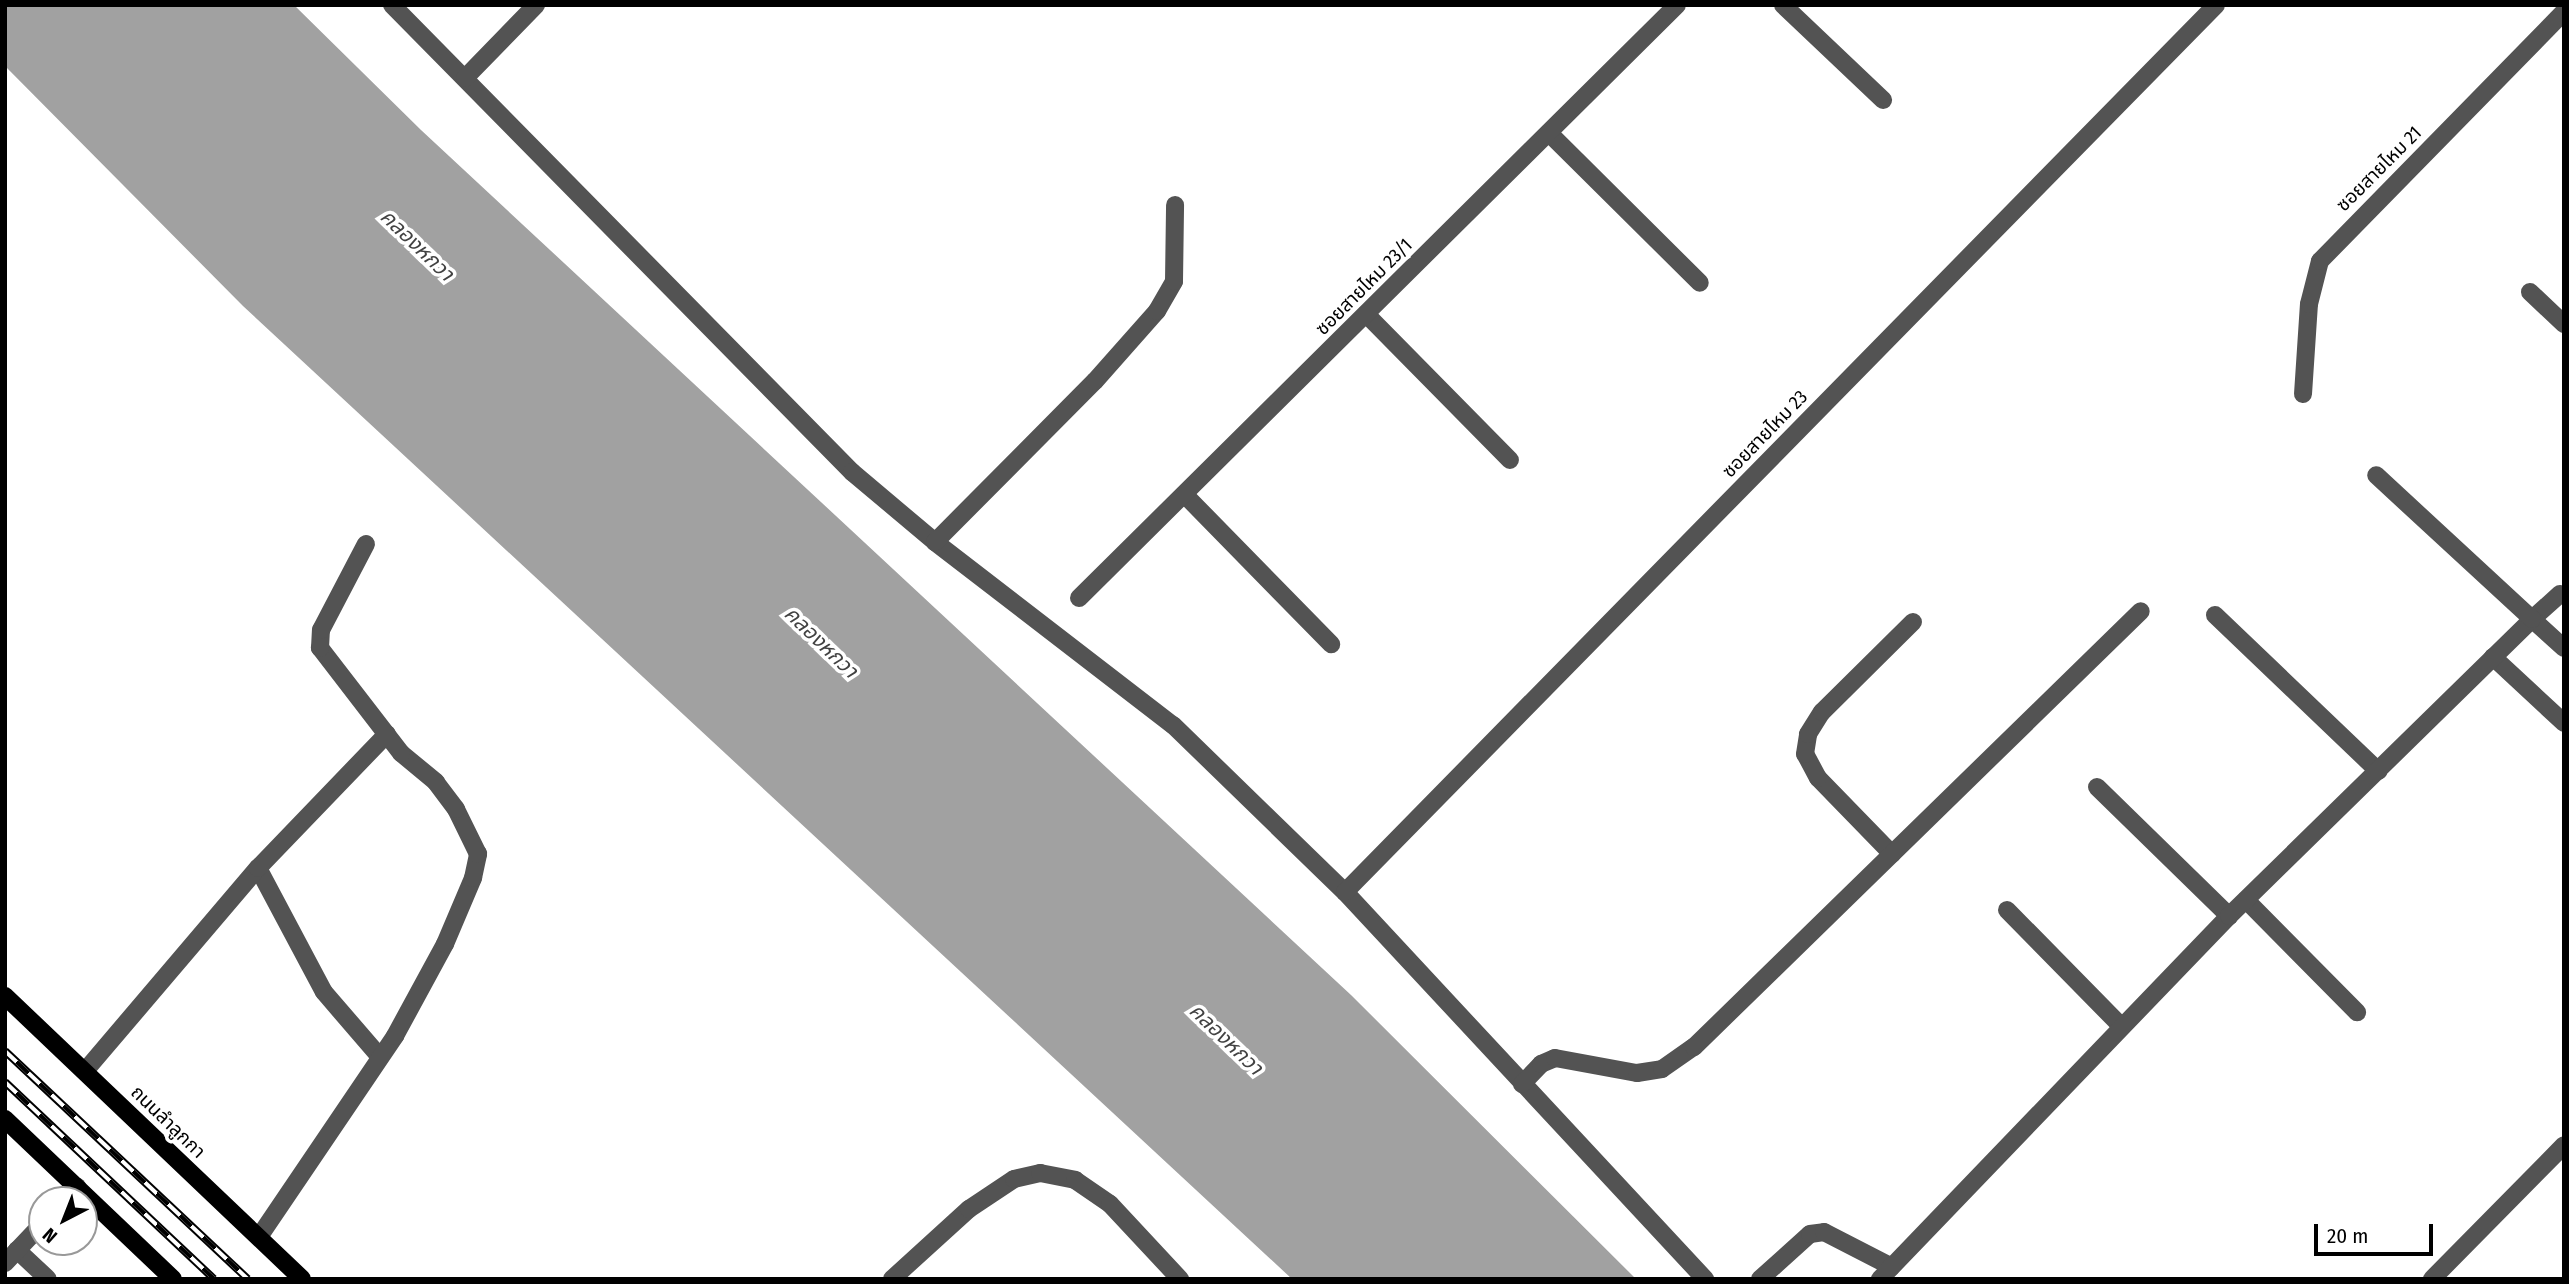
<!DOCTYPE html>
<html>
<head>
<meta charset="utf-8">
<style>
  body { margin:0 }
  #map { position:relative; width:2569px; height:1284px; overflow:hidden; background:#fff; font-family:"Fira Sans Condensed","Noto Sans Thai",sans-serif }
  div>[style] { position:absolute }
  .water>* { inset:0; background:#a1a1a1 }
  .minor>* { height:18px; margin:-9px; padding:0 9px; transform-origin:9px; border-radius:9px; background:#535353 }
  .major>* { height:18px; margin:-9px; padding:0 9px; transform-origin:9px; border-radius:9px; background:#000 }
  .rail>* { height:8px; margin-top:-4px; transform-origin:0; background:repeating-linear-gradient(90deg,#fff 0 16px,#000 0 32px); box-sizing:border-box; border-block:2px solid #000 }
  span { translate:-50% -50%; white-space:nowrap; text-align:center; line-height:1.15; -webkit-text-stroke:7px #fff; paint-order:stroke }
  .street-label { font-size:19px; color:#000 }
  .water-label { font-size:21px; color:#424242; font-style:italic }
  .frame { position:absolute; inset:0; border:7px solid #000; pointer-events:none }
  .north { position:absolute; left:28px; top:1186px; width:70px; height:70px; box-sizing:border-box; background:#fff; border:2px solid #999; border-radius:50%; rotate:222deg; font-size:19px; font-weight:700; line-height:28px; text-align:center; color:#000 }
  .north::after { content:''; display:block; margin:auto; width:24px; height:32px; background:#000; clip-path:polygon(50% 0,100% 100%,50% 72%,0 100%) }
  .scale { position:absolute; left:2314px; top:1224px; width:119px; height:32px; box-sizing:border-box; border:4px solid #000; border-top:0; padding-left:9px; font-size:21px; line-height:24px; white-space:nowrap; color:#000; -webkit-text-stroke:5px #fff; paint-order:stroke }
</style>
</head>
<body>
<div id="map">
  <div class="water">
    <div style="clip-path:polygon(5px 5px,294px 5px,421px 130px,1351px 995px,1636px 1279px,1292px 1279px,243px 306px,5px 66px)"></div>
  </div>
  <div class="minor">
    <div style="left:392px;top:5px;width:656px;rotate:45.43deg"></div>
    <div style="left:852px;top:472px;width:109px;rotate:40.1deg"></div>
    <div style="left:935px;top:542px;width:300px;rotate:37.6deg"></div>
    <div style="left:1173px;top:725px;width:240px;rotate:44.2deg"></div>
    <div style="left:1345px;top:892px;width:529px;rotate:47.07deg"></div>
    <div style="left:1783px;top:5px;width:138px;rotate:43.5deg"></div>
    <div style="left:465px;top:78px;width:102px;rotate:-45.8deg"></div>
    <div style="left:1550px;top:134px;width:211px;rotate:44.8deg"></div>
    <div style="left:2530px;top:292px;width:47px;rotate:43.3deg"></div>
    <div style="left:1366px;top:314px;width:205px;rotate:45.4deg"></div>
    <div style="left:2303px;top:394px;width:90px;rotate:-86.2deg"></div>
    <div style="left:2309px;top:304px;width:44px;rotate:-75.7deg"></div>
    <div style="left:2320px;top:261px;width:349px;rotate:-45.6deg"></div>
    <div style="left:1185px;top:495px;width:209px;rotate:45.6deg"></div>
    <div style="left:935px;top:542px;width:227px;rotate:-45.2deg"></div>
    <div style="left:1095px;top:381px;width:94px;rotate:-48.5deg"></div>
    <div style="left:1157px;top:311px;width:34px;rotate:-60deg"></div>
    <div style="left:1174px;top:281px;width:76px;rotate:-89.2deg"></div>
    <div style="left:2560px;top:594px;width:38px;rotate:138deg"></div>
    <div style="left:2532px;top:619px;width:43px;rotate:42.2deg"></div>
    <div style="left:1079px;top:598px;width:842px;rotate:-44.76deg"></div>
    <div style="left:2215px;top:615px;width:226px;rotate:43.7deg"></div>
    <div style="left:2493px;top:657px;width:97px;rotate:42.9deg"></div>
    <div style="left:2097px;top:787px;width:185px;rotate:44.3deg"></div>
    <div style="left:1892px;top:854px;width:106px;rotate:-134.2deg"></div>
    <div style="left:1818px;top:778px;width:27px;rotate:-118deg"></div>
    <div style="left:1805px;top:754px;width:20px;rotate:-81deg"></div>
    <div style="left:1808px;top:734px;width:26px;rotate:-58deg"></div>
    <div style="left:1822px;top:712px;width:128px;rotate:-44.7deg"></div>
    <div style="left:258px;top:868px;width:140px;rotate:62deg"></div>
    <div style="left:324px;top:992px;width:86px;rotate:49.3deg"></div>
    <div style="left:1345px;top:892px;width:1243px;rotate:-45.52deg"></div>
    <div style="left:2246px;top:900px;width:158px;rotate:45.3deg"></div>
    <div style="left:2007px;top:910px;width:163px;rotate:45.5deg"></div>
    <div style="left:85px;top:1071px;width:267px;rotate:-49.6deg"></div>
    <div style="left:258px;top:868px;width:186px;rotate:-46.1deg"></div>
    <div style="left:1522px;top:1084px;width:28px;rotate:-46deg"></div>
    <div style="left:1541px;top:1064px;width:15px;rotate:-23deg"></div>
    <div style="left:1555px;top:1058px;width:83px;rotate:10.4deg"></div>
    <div style="left:1637px;top:1073px;width:25px;rotate:-9deg"></div>
    <div style="left:1662px;top:1069px;width:39px;rotate:-35deg"></div>
    <div style="left:1694px;top:1047px;width:624px;rotate:-44.29deg"></div>
    <div style="left:65px;top:1200px;width:18px;rotate:-47deg"></div>
    <div style="left:259px;top:1237px;width:243px;rotate:-55.9deg"></div>
    <div style="left:395px;top:1036px;width:105px;rotate:-61.5deg"></div>
    <div style="left:445px;top:944px;width:72px;rotate:-67deg"></div>
    <div style="left:473px;top:878px;width:25px;rotate:-78deg"></div>
    <div style="left:478px;top:854px;width:50px;rotate:-116.1deg"></div>
    <div style="left:456px;top:809px;width:34px;rotate:-127deg"></div>
    <div style="left:436px;top:782px;width:45px;rotate:-140.4deg"></div>
    <div style="left:401px;top:753px;width:133px;rotate:-127.6deg"></div>
    <div style="left:320px;top:648px;width:18px;rotate:-87deg"></div>
    <div style="left:321px;top:630px;width:97px;rotate:-62.4deg"></div>
    <div style="left:17px;top:1250px;width:42px;rotate:43.1deg"></div>
    <div style="left:5px;top:1263px;width:54px;rotate:-46.5deg"></div>
    <div style="left:892px;top:1279px;width:104px;rotate:-42.3deg"></div>
    <div style="left:969px;top:1209px;width:54px;rotate:-33.7deg"></div>
    <div style="left:1014px;top:1179px;width:27px;rotate:-13deg"></div>
    <div style="left:1040px;top:1173px;width:36px;rotate:11deg"></div>
    <div style="left:1075px;top:1180px;width:42px;rotate:34.4deg"></div>
    <div style="left:1110px;top:1204px;width:103px;rotate:47deg"></div>
    <div style="left:1760px;top:1279px;width:67px;rotate:-42deg"></div>
    <div style="left:1810px;top:1234px;width:14px;rotate:-8deg"></div>
    <div style="left:1824px;top:1232px;width:76px;rotate:27.2deg"></div>
    <div style="left:1880px;top:1279px;width:504px;rotate:-46.13deg"></div>
    <div style="left:2229px;top:916px;width:424px;rotate:-44.4deg"></div>
    <div style="left:2532px;top:619px;width:212px;rotate:-137.3deg"></div>
    <div style="left:2432px;top:1279px;width:188px;rotate:-45.4deg"></div>
  </div>
  <div class="major">
    <div style="left:5px;top:996px;width:410px;rotate:43.6deg"></div>
    <div style="left:5px;top:1119px;width:232px;rotate:43.6deg"></div>
  </div>
  <div class="rail">
    <div style="left:5px;top:1051px;width:333px;rotate:43.2deg"></div>
    <div style="left:5px;top:1082px;width:287px;rotate:43.3deg"></div>
  </div>
  <div class="street-label">
    <span style="left:2379px;top:169px;rotate:-45deg">ซอยสายไหม 21</span>
    <span style="left:1364px;top:287px;rotate:-45deg">ซอยสายไหม 23/1</span>
    <span style="left:1765px;top:434px;rotate:-46deg">ซอยสายไหม 23</span>
    <span style="left:168px;top:1122px;rotate:44deg">ถนนลำลูกกา</span>
  </div>
  <div class="water-label">
    <span style="left:417px;top:245px;rotate:44deg">คลองหกวา</span>
    <span style="left:821px;top:642px;rotate:44deg">คลองหกวา</span>
    <span style="left:1226px;top:1039px;rotate:44deg">คลองหกวา</span>
  </div>
  <div class="frame"></div>
  <div class="north">N</div>
  <div class="scale">20 m</div>
</div>
</body>
</html>
